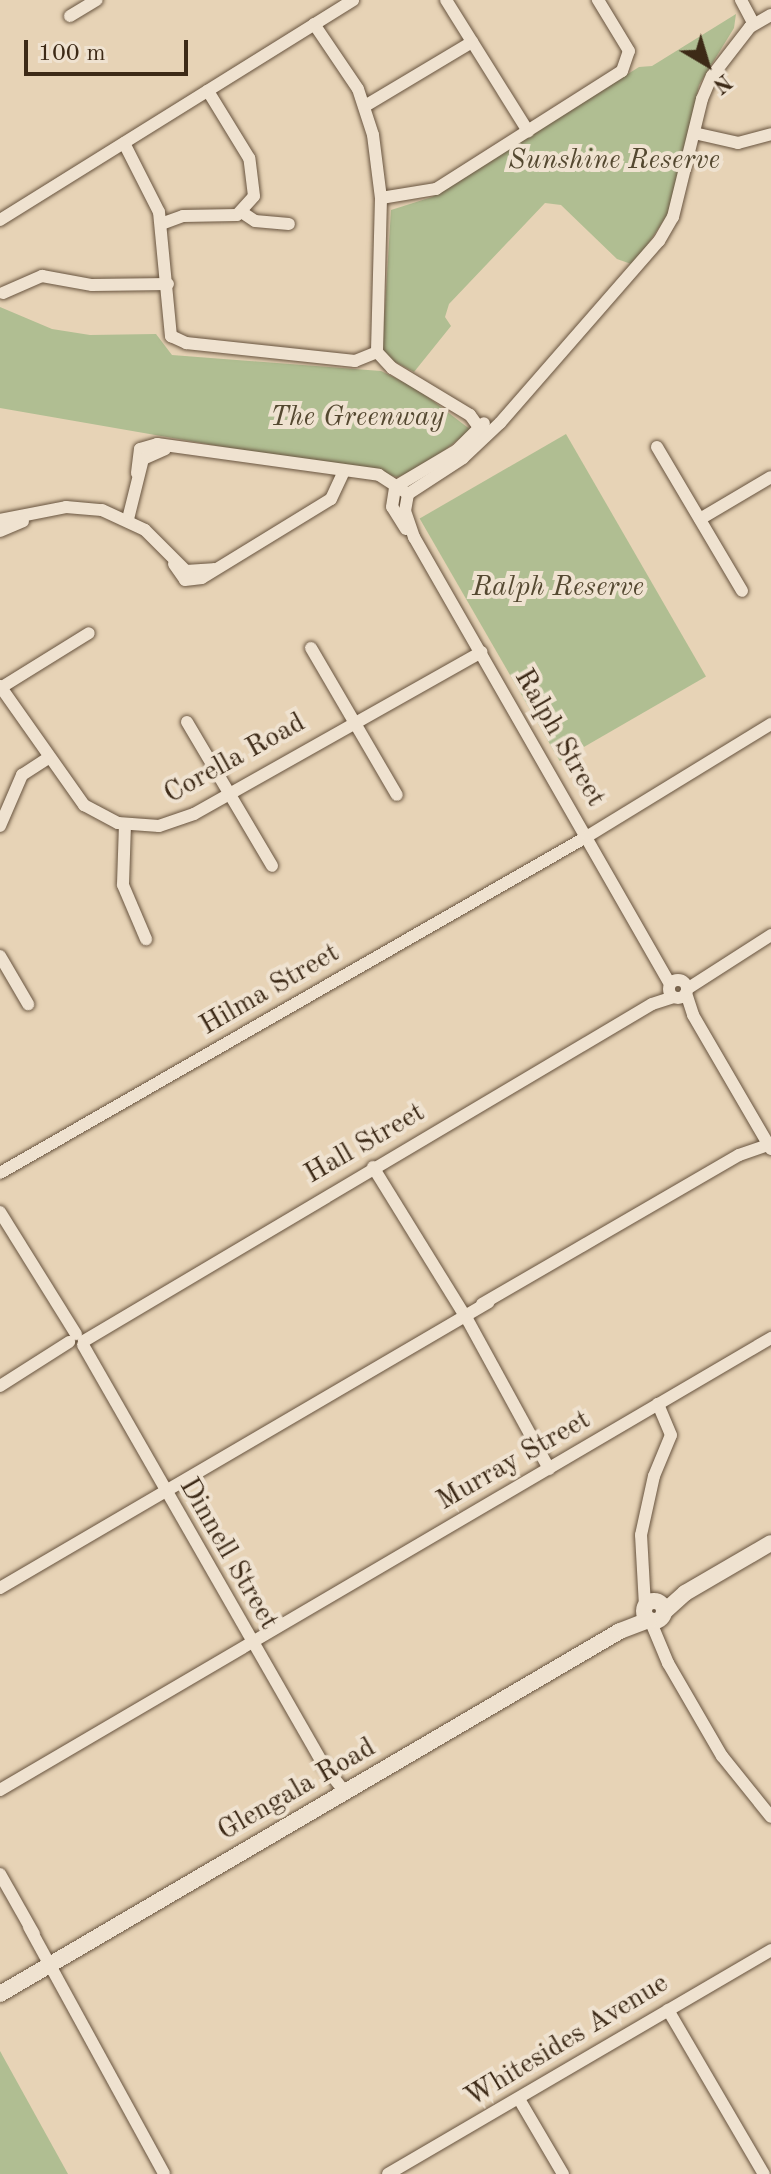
<!DOCTYPE html>
<html>
<head>
<meta charset="utf-8">
<style>
  body { margin:0 }
  #map { position:relative; width:771px; height:2174px; overflow:hidden; background:#e7d3b6; font-family:"Old Standard TT",serif }
  div>[style] { position:absolute }
  .green>* { inset:0; background:#b0be92; transform-origin:0 0 }
  .roads { filter:drop-shadow(0 0 2px #68543f) drop-shadow(0 0 2px #68543f) }
  .street>* { height:12px; margin:-6px; padding:0 6px; transform-origin:6px; border-radius:6px; background:#efe2d0 }
  .street>.ring { margin:-6px; padding:0; box-sizing:content-box; background:none; border:12px solid #efe2d0; border-radius:50% }
  .secondary>* { height:16px; margin:-8px; padding:0 8px; transform-origin:8px; border-radius:8px; background:#efe2d0 }
  .secondary>.ring { margin:-8px; padding:0; box-sizing:content-box; background:none; border:16px solid #efe2d0; border-radius:50% }
  span { translate:-50% -50%; white-space:nowrap; text-align:center; line-height:1.15; -webkit-text-stroke:8px #efe2d0; paint-order:stroke }
  .park-label { font-size:28px; color:#544830; font-style:italic }
  .street-label { font-size:28px; color:#3d2a17 }
  .north { position:absolute; left:667px; top:24px; width:80px; height:80px; -webkit-text-stroke:6px #efe2d0; paint-order:stroke; rotate:142deg; font-size:22px; font-weight:700; line-height:32px; text-align:center; color:#3d2a17 }
  .north::after { content:''; display:block; margin:auto; width:28px; height:36px; background:#3d2a17; clip-path:polygon(50% 0,100% 100%,50% 72%,0 100%) }
  .scale { position:absolute; left:24px; top:40px; width:164px; height:36px; box-sizing:border-box; border:4px solid #3d2a17; border-top:0; padding-left:10px; font-size:24px; line-height:28px; white-space:nowrap; color:#3d2a17; -webkit-text-stroke:6px #efe2d0; paint-order:stroke }
</style>
</head>
<body>
<div id="map">
  <div class="green">
    <div style="clip-path:polygon(736px 14px,734px 28px,699px 85px,672px 208px,634px 265px,617px 259px,561px 205px,545px 203px,449px 304px,445px 317px,451px 326px,414px 372px,382px 355px,391px 210px,432px 197px,639px 67px,652px 66px)"></div>
    <div style="clip-path:polygon(0 307px,52px 329px,90px 335px,156px 334px,172px 355px,381px 371px,416px 388px,471px 430px,425px 465px,398px 477px,0 408px)"></div>
    <div style="left:566px;top:434px;width:280px;height:169px;rotate:60deg"></div>
    <div style="clip-path:polygon(0 2051px,68px 2174px,0 2174px)"></div>
  </div>
  <div class="roads">
    <div class="street">
      <div style="left:446px;top:0;width:155px;rotate:58deg"></div>
      <div style="left:741px;top:0;width:27px;rotate:62deg"></div>
      <div style="left:70px;top:16px;width:31px;rotate:-31deg"></div>
      <div style="left:314px;top:24px;width:78px;rotate:55.9deg"></div>
      <div style="left:358px;top:89px;width:48px;rotate:71.9deg"></div>
      <div style="left:373px;top:135px;width:64px;rotate:82.8deg"></div>
      <div style="left:381px;top:198px;width:154px;rotate:91.5deg"></div>
      <div style="left:377px;top:352px;width:22px;rotate:47deg"></div>
      <div style="left:392px;top:368px;width:91px;rotate:31.1deg"></div>
      <div style="left:470px;top:415px;width:24px;rotate:54deg"></div>
      <div style="left:365px;top:106px;width:125px;rotate:-30.9deg"></div>
      <div style="left:694px;top:133px;width:45px;rotate:12.8deg"></div>
      <div style="left:738px;top:143px;width:34px;rotate:-15deg"></div>
      <div style="left:124px;top:143px;width:77px;rotate:63.1deg"></div>
      <div style="left:159px;top:212px;width:125px;rotate:84.5deg"></div>
      <div style="left:171px;top:336px;width:17px;rotate:25deg"></div>
      <div style="left:186px;top:343px;width:170px;rotate:6.1deg"></div>
      <div style="left:355px;top:361px;width:24px;rotate:-22deg"></div>
      <div style="left:381px;top:198px;width:56px;rotate:-9.3deg"></div>
      <div style="left:436px;top:189px;width:220px;rotate:-32.4deg"></div>
      <div style="left:622px;top:71px;width:21px;rotate:-71deg"></div>
      <div style="left:629px;top:51px;width:60px;rotate:-121.3deg"></div>
      <div style="left:243px;top:213px;width:14px;rotate:34deg"></div>
      <div style="left:255px;top:221px;width:34px;rotate:5deg"></div>
      <div style="left:0;top:220px;width:416px;rotate:-31.9deg"></div>
      <div style="left:161px;top:224px;width:23px;rotate:-20deg"></div>
      <div style="left:183px;top:216px;width:54px;rotate:-1.1deg"></div>
      <div style="left:237px;top:215px;width:25px;rotate:-48deg"></div>
      <div style="left:254px;top:196px;width:38px;rotate:-97deg"></div>
      <div style="left:249px;top:158px;width:79px;rotate:-121.5deg"></div>
      <div style="left:3px;top:293px;width:43px;rotate:-23.6deg"></div>
      <div style="left:42px;top:276px;width:51px;rotate:10.2deg"></div>
      <div style="left:92px;top:285px;width:76px;rotate:-0.8deg"></div>
      <div style="left:657px;top:447px;width:167px;rotate:59.4deg"></div>
      <div style="left:137px;top:473px;width:24px;rotate:-83deg"></div>
      <div style="left:140px;top:449px;width:18px;rotate:-16deg"></div>
      <div style="left:157px;top:444px;width:224px;rotate:7.9deg"></div>
      <div style="left:379px;top:475px;width:35px;rotate:33deg"></div>
      <div style="left:408px;top:494px;width:66px;rotate:-33.2deg"></div>
      <div style="left:463px;top:458px;width:51px;rotate:-43.4deg"></div>
      <div style="left:500px;top:423px;width:242px;rotate:-48.9deg"></div>
      <div style="left:659px;top:241px;width:28px;rotate:-60deg"></div>
      <div style="left:673px;top:217px;width:122px;rotate:-76.2deg"></div>
      <div style="left:702px;top:99px;width:25px;rotate:-67deg"></div>
      <div style="left:712px;top:76px;width:62px;rotate:-52.2deg"></div>
      <div style="left:750px;top:27px;width:24px;rotate:-30deg"></div>
      <div style="left:408px;top:494px;width:17px;rotate:100deg"></div>
      <div style="left:405px;top:511px;width:28px;rotate:71deg"></div>
      <div style="left:414px;top:537px;width:515px;rotate:60.2deg"></div>
      <div style="left:128px;top:519px;width:62px;rotate:-76deg"></div>
      <div style="left:143px;top:459px;width:24px;rotate:-24deg"></div>
      <div style="left:700px;top:519px;width:82px;rotate:-30.6deg"></div>
      <div style="left:0;top:520px;width:67px;rotate:-11.1deg"></div>
      <div style="left:66px;top:507px;width:36px;rotate:5deg"></div>
      <div style="left:102px;top:510px;width:47px;rotate:24.9deg"></div>
      <div style="left:145px;top:530px;width:58px;rotate:45deg"></div>
      <div style="left:186px;top:571px;width:27px;rotate:-4deg"></div>
      <div style="left:406px;top:529px;width:26px;rotate:-122deg"></div>
      <div style="left:392px;top:507px;width:20px;rotate:-81deg"></div>
      <div style="left:395px;top:487px;width:72px;rotate:-30.8deg"></div>
      <div style="left:457px;top:450px;width:38px;rotate:-45deg"></div>
      <div style="left:0;top:531px;width:25px;rotate:-23deg"></div>
      <div style="left:174px;top:564px;width:19px;rotate:55deg"></div>
      <div style="left:185px;top:580px;width:17px;rotate:-7deg"></div>
      <div style="left:202px;top:578px;width:151px;rotate:-31.5deg"></div>
      <div style="left:331px;top:499px;width:31px;rotate:-65deg"></div>
      <div style="left:311px;top:648px;width:170px;rotate:59.7deg"></div>
      <div style="left:0;top:686px;width:146px;rotate:54.8deg"></div>
      <div style="left:84px;top:805px;width:38px;rotate:28deg"></div>
      <div style="left:118px;top:823px;width:41px;rotate:4.2deg"></div>
      <div style="left:159px;top:826px;width:37px;rotate:-19deg"></div>
      <div style="left:194px;top:814px;width:330px;rotate:-29.4deg"></div>
      <div style="left:2px;top:687px;width:102px;rotate:-31.8deg"></div>
      <div style="left:187px;top:722px;width:167px;rotate:59.4deg"></div>
      <div style="left:125px;top:824px;width:61px;rotate:91.9deg"></div>
      <div style="left:123px;top:885px;width:59px;rotate:66.9deg"></div>
      <div style="left:0;top:826px;width:56px;rotate:-66.7deg"></div>
      <div style="left:22px;top:775px;width:31px;rotate:-33deg"></div>
      <div style="left:0;top:956px;width:56px;rotate:59.7deg"></div>
      <div class="ring" style="left:669px;top:980px;width:6px;height:6px"></div>
      <div style="left:687px;top:989px;width:100px;rotate:-32.7deg"></div>
      <div style="left:686px;top:993px;width:23px;rotate:72deg"></div>
      <div style="left:693px;top:1015px;width:155px;rotate:59.8deg"></div>
      <div style="left:373px;top:1167px;width:179px;rotate:58.3deg"></div>
      <div style="left:467px;top:1319px;width:171px;rotate:61.3deg"></div>
      <div style="left:0;top:1173px;width:678px;rotate:-29.82deg"></div>
      <div style="left:588px;top:836px;width:215px;rotate:-31.5deg"></div>
      <div style="left:0;top:1212px;width:144px;rotate:58.1deg"></div>
      <div style="left:482px;top:1304px;width:297px;rotate:-30.1deg"></div>
      <div style="left:739px;top:1155px;width:31px;rotate:-19deg"></div>
      <div style="left:84px;top:1341px;width:660px;rotate:-30.68deg"></div>
      <div style="left:652px;top:1004px;width:22px;rotate:-18deg"></div>
      <div style="left:83px;top:1345px;width:483px;rotate:60.2deg"></div>
      <div style="left:323px;top:1764px;width:36px;rotate:52deg"></div>
      <div style="left:0;top:1386px;width:82px;rotate:-32.5deg"></div>
      <div style="left:0;top:1588px;width:566px;rotate:-30.32deg"></div>
      <div style="left:645px;top:1606px;width:71px;rotate:-93.2deg"></div>
      <div style="left:641px;top:1535px;width:60px;rotate:-77.6deg"></div>
      <div style="left:654px;top:1476px;width:44px;rotate:-67.5deg"></div>
      <div style="left:671px;top:1435px;width:34px;rotate:-113deg"></div>
      <div style="left:650px;top:1620px;width:47px;rotate:67.3deg"></div>
      <div style="left:668px;top:1663px;width:108px;rotate:59.9deg"></div>
      <div style="left:722px;top:1756px;width:78px;rotate:51.2deg"></div>
      <div style="left:0;top:1790px;width:894px;rotate:-30.38deg"></div>
      <div style="left:0;top:1874px;width:69px;rotate:60.5deg"></div>
      <div style="left:29px;top:1927px;width:281px;rotate:61.3deg"></div>
      <div style="left:668px;top:2010px;width:190px;rotate:59.7deg"></div>
      <div style="left:519px;top:2099px;width:87px;rotate:59.6deg"></div>
      <div style="left:388px;top:2174px;width:444px;rotate:-30.3deg"></div>
    </div>
    <div class="secondary">
      <div class="ring" style="left:644px;top:1601px;width:4px;height:4px"></div>
      <div style="left:664px;top:1612px;width:28px;rotate:-42deg"></div>
      <div style="left:685px;top:1593px;width:99px;rotate:-30.2deg"></div>
      <div style="left:0;top:1994px;width:718px;rotate:-30.35deg"></div>
      <div style="left:620px;top:1631px;width:31px;rotate:-21deg"></div>
    </div>
  </div>
  <div class="park-label">
    <span style="left:614px;top:161px">Sunshine Reserve</span>
    <span style="left:357px;top:418px">The Greenway</span>
    <span style="left:558px;top:588px">Ralph Reserve</span>
  </div>
  <div class="street-label">
    <span style="left:559px;top:738px;rotate:60deg">Ralph Street</span>
    <span style="left:235px;top:759px;rotate:-29deg">Corella Road</span>
    <span style="left:270px;top:990px;rotate:-30deg">Hilma Street</span>
    <span style="left:365px;top:1144px;rotate:-30deg">Hall Street</span>
    <span style="left:514px;top:1461px;rotate:-30deg">Murray Street</span>
    <span style="left:228px;top:1554px;rotate:60deg">Dinnell Street</span>
    <span style="left:297px;top:1790px;rotate:-30deg">Glengala Road</span>
    <span style="left:567px;top:2041px;rotate:-31deg">Whitesides Avenue</span>
  </div>
  <div class="north">N</div>
  <div class="scale">100 m</div>
</div>
</body>
</html>
